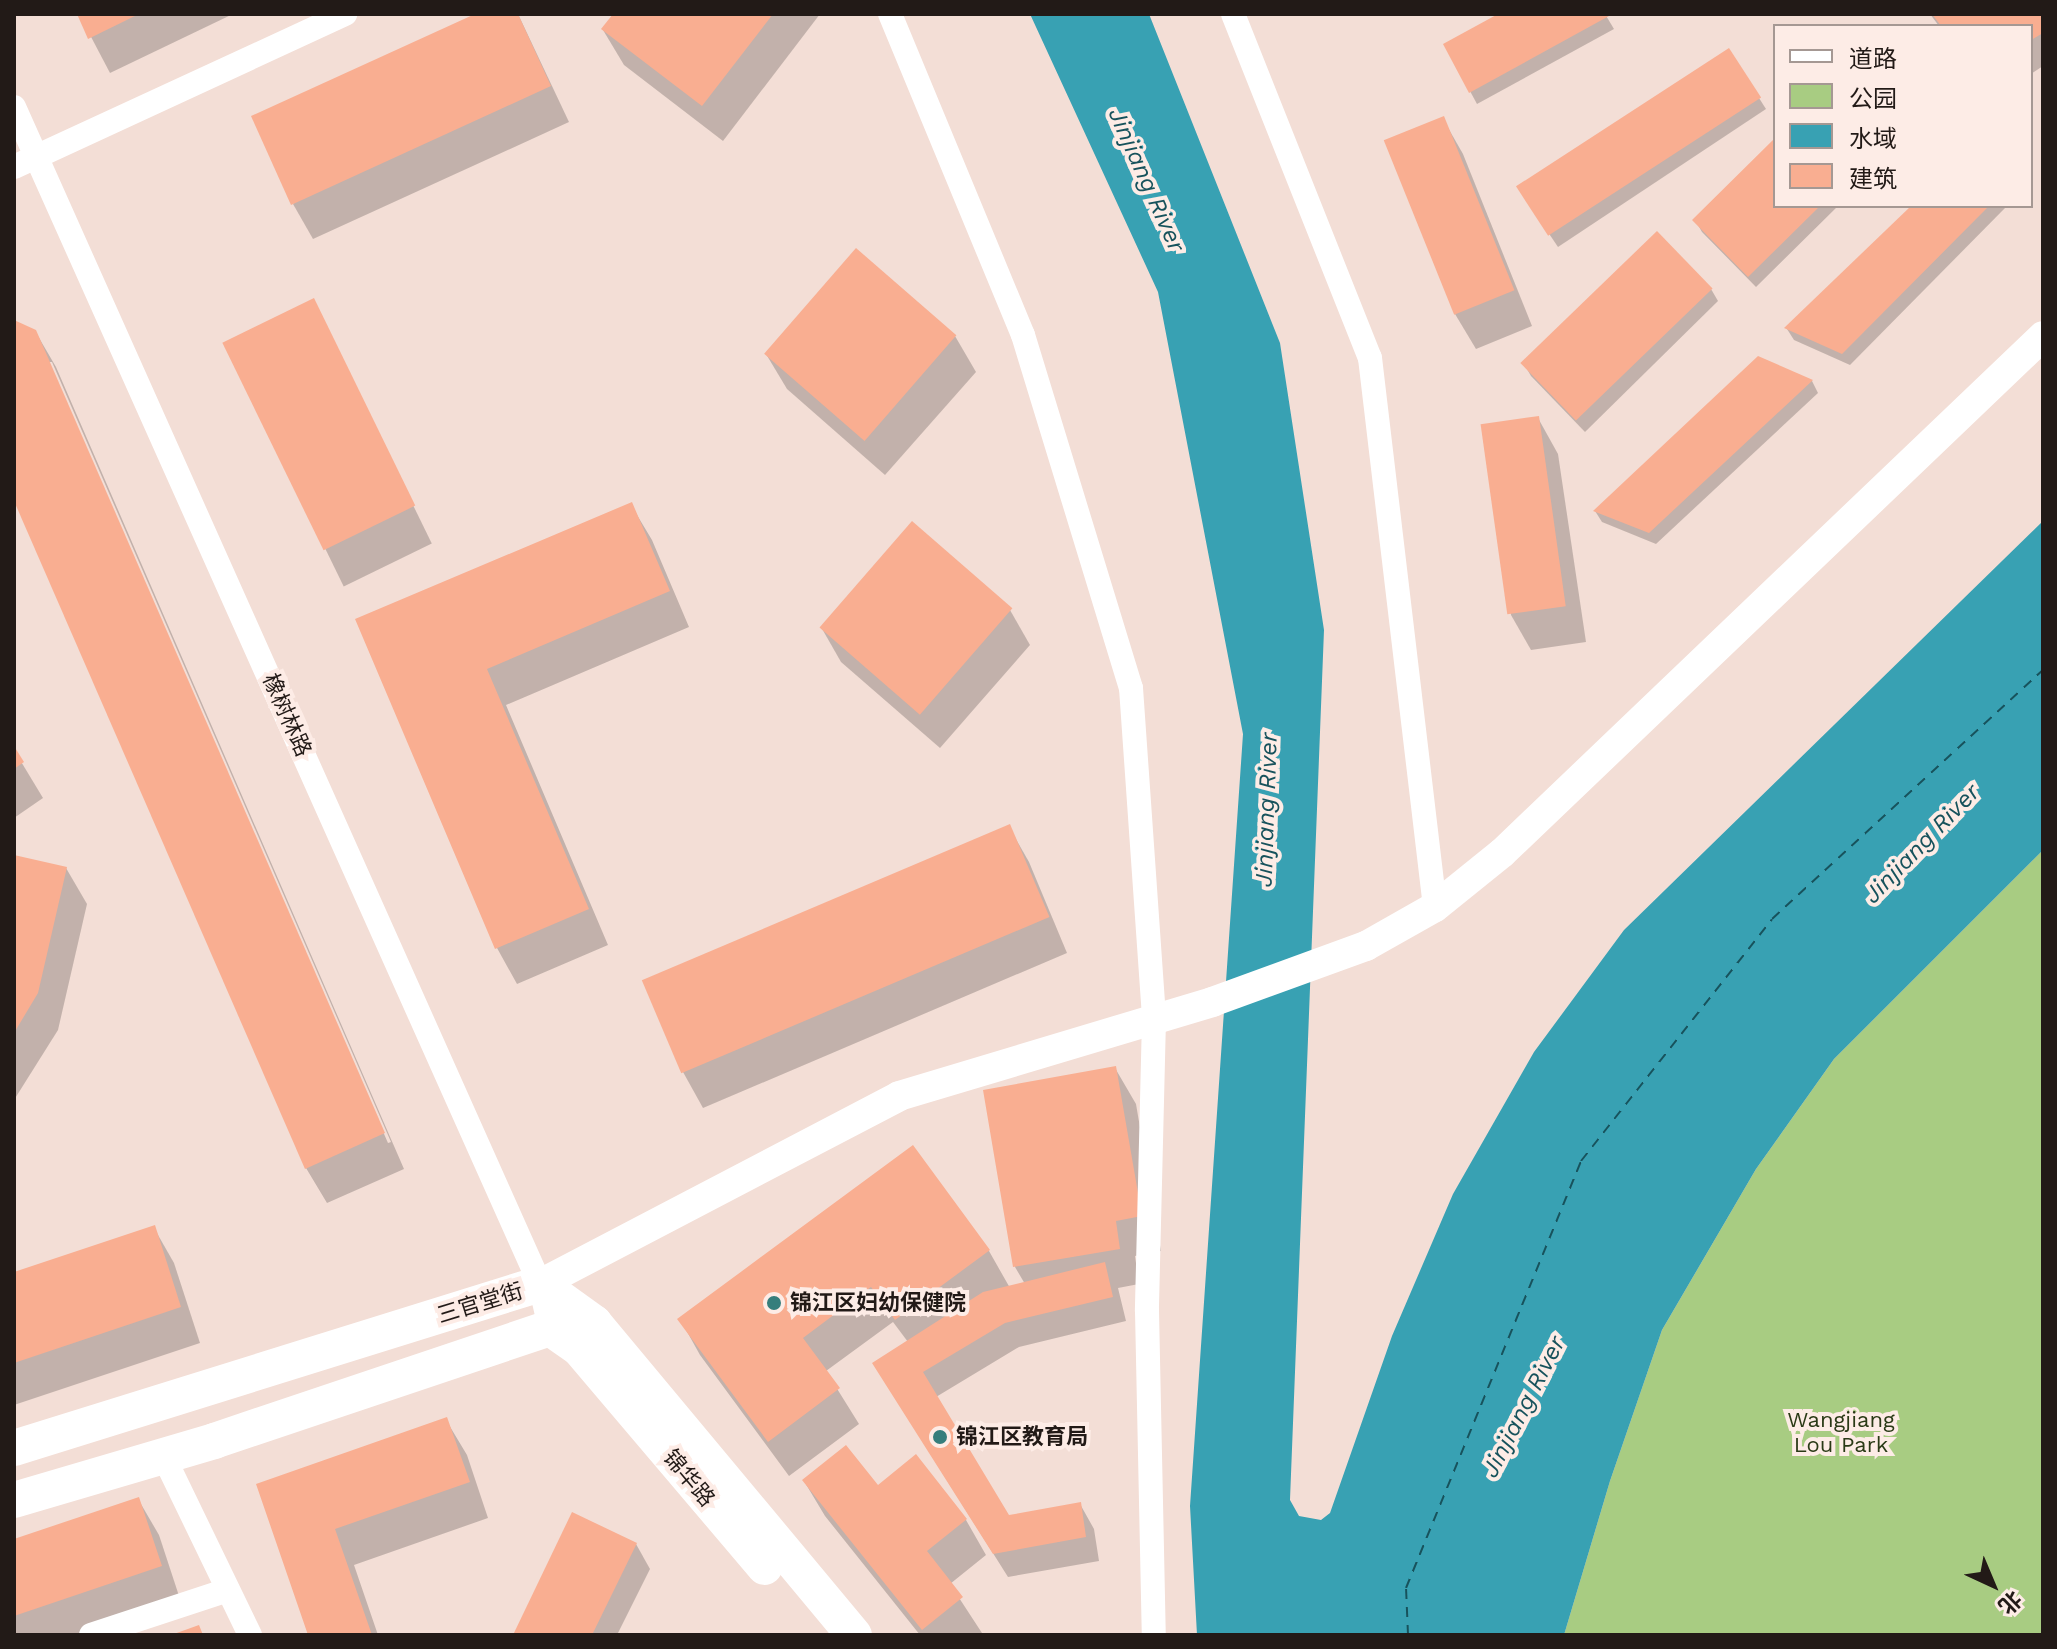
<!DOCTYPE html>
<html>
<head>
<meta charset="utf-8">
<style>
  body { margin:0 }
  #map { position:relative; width:2057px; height:1649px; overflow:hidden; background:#f3ded6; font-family:"Work Sans","Noto Sans SC",sans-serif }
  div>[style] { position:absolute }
  .green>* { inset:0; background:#a8cc82 }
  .water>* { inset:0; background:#38a1b3 }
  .shadow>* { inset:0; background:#0003; transform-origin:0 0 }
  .ferry>* { height:2px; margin-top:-1px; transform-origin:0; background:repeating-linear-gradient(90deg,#17525c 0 10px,transparent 0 18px) }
  .building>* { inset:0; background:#f9ae91; transform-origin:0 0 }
  .minor>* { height:24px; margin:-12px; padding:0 12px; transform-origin:12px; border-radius:12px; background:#fff }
  .tertiary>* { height:30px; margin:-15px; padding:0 15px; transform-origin:15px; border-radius:15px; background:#fff }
  .secondary>* { height:36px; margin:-18px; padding:0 18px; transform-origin:18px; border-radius:18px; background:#fff }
  .dots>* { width:22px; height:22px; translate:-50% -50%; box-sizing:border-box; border:4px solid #fdece6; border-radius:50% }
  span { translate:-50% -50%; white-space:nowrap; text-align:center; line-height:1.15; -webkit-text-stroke:8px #fdece6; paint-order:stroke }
  .street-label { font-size:22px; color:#221a17 }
  .poi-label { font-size:22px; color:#221a17; font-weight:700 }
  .left { translate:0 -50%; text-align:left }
  .park-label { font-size:22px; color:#2a3a16 }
  .water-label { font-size:24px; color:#17525c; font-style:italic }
  .frame { position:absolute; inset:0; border:16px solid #221a17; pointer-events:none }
  .legend { position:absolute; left:1773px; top:24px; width:260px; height:184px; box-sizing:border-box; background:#fdece6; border:2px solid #a59893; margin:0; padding:10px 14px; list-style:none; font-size:24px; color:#221a17 }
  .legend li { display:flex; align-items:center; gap:16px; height:40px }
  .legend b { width:40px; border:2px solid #a59893 }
  .north { position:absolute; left:1953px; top:1545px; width:80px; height:80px; -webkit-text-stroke:6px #fdece6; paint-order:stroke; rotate:136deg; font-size:22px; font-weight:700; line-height:32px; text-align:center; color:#221a17 }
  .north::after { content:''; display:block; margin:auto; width:28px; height:36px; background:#221a17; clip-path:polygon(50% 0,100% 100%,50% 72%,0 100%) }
</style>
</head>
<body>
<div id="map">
  <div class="green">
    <div style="clip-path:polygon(2043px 850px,2043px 1635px,1564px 1635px,1610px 1481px,1662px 1330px,1756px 1169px,1834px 1059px)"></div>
  </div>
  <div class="water">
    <div style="clip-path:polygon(1030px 14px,1149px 14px,1280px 343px,1324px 630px,1290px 1500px,1299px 1516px,1321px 1520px,1330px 1513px,1392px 1336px,1453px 1194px,1534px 1052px,1624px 930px,2043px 521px,2043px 850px,1834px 1059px,1756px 1169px,1662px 1330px,1610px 1481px,1564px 1635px,1197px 1635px,1190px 1506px,1243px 734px,1158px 292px)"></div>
  </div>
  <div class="shadow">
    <div style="clip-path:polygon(79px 14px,233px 14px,110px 73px)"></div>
    <div style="clip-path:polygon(479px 14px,518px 14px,569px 122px,313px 239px,293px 204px)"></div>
    <div style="clip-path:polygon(615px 14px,820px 14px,723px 141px,624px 65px,603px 30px)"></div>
    <div style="clip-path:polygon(1502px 14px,1605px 14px,1614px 29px,1477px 104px,1445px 45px)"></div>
    <div style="clip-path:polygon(1930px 14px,2043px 14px,2043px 66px,2031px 74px,2031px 26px,1939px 26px)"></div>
    <div style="clip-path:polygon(1759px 98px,1766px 109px,1558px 247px,1527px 201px)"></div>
    <div style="clip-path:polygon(1443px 119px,1463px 154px,1532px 326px,1476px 349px,1455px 314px)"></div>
    <div style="clip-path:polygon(1775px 141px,1775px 206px,1838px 206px,1756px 287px,1702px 232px,1695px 220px)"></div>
    <div style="clip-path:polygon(1914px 206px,2007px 206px,1850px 365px,1794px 340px,1787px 329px)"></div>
    <div style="clip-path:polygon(1711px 289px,1718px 301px,1585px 432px,1531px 376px,1524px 364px)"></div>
    <div style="left:313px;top:300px;width:271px;height:98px;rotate:64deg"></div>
    <div style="clip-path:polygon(evenodd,14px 322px,35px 331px,56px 367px,404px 1169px,327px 1203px,306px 1168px,14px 496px,14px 322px,48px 362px,52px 362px,391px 1142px,388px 1143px,48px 362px)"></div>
    <div style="clip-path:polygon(955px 336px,976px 372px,885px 475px,787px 389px,766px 354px)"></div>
    <div style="clip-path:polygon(1758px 358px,1812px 381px,1818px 393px,1656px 544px,1602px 522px,1595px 511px)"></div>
    <div style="clip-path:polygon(1538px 418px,1558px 454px,1586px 642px,1531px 650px,1511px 615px,1483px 427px)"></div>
    <div style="clip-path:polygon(631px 505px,652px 540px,689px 627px,506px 705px,608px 945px,517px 984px,497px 948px,358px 620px)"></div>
    <div style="clip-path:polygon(1010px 610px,1030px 645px,940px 748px,841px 662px,821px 627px)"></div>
    <div style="clip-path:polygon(14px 750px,43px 798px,14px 818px)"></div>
    <div style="clip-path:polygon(1009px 827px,1029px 862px,1067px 953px,703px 1108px,683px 1072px)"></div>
    <div style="clip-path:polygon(14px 857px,66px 868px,87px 904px,58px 1030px,14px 1100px)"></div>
    <div style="clip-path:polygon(1115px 1068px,1136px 1104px,1161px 1251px,1135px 1256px,1139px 1284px,1118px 1288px,1126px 1321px,1019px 1347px,936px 1397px,1008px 1517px,1080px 1504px,1094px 1529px,1099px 1561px,1008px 1577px,889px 1388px,908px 1342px,893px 1322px,826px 1371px,859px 1424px,789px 1476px,700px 1355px,680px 1319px,913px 1148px,989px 1251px,1010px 1288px,1025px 1284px,1015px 1267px,985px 1092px)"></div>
    <div style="clip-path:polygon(154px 1228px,174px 1263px,200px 1343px,14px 1405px,14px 1274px)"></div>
    <div style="clip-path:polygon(446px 1420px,467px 1455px,488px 1518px,354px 1565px,378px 1635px,310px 1635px,258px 1485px)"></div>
    <div style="clip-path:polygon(804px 1481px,878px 1487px,966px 1520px,986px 1555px,950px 1584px,982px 1633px,920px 1635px,825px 1516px)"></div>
    <div style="clip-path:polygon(138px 1499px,159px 1535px,181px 1602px,83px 1635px,14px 1635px,14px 1541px)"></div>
    <div style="clip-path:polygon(636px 1544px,650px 1569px,617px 1635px,515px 1635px)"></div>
  </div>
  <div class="ferry">
    <div style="left:1408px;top:1635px;width:47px;rotate:-92.4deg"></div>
    <div style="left:1406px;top:1588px;width:461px;rotate:-67.7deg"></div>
    <div style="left:1581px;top:1161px;width:308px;rotate:-51.7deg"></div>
    <div style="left:1772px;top:919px;width:368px;rotate:-42.6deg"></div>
  </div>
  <div class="building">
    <div style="clip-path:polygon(77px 14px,139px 14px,88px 39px)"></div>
    <div style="clip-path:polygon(475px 14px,518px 14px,551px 86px,291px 205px,251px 116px)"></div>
    <div style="clip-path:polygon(613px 14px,773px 14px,702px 106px,601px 29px)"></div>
    <div style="clip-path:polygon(1498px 14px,1607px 14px,1609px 16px,1469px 93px,1443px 44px)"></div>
    <div style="clip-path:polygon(1932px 14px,2043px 14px,2043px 33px,2031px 40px,2031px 26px,1941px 26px)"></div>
    <div style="left:1729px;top:48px;width:59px;height:254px;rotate:57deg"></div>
    <div style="left:1444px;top:116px;width:188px;height:65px;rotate:68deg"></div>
    <div style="clip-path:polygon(1775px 138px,1775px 206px,1820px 206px,1748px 277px,1692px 220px)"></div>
    <div style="clip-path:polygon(1911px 206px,1989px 206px,1842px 354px,1784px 328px)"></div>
    <div style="left:1657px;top:231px;width:80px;height:190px;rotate:46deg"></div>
    <div style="left:856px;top:248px;width:133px;height:140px;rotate:41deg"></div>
    <div style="left:314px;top:298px;width:231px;height:102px;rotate:64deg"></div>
    <div style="clip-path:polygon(14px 320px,36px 330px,385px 1133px,305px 1169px,14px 501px)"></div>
    <div style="clip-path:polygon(1758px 356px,1813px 380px,1649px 533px,1593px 511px)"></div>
    <div style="left:1539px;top:416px;width:192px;height:59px;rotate:82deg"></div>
    <div style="clip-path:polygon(632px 502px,670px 591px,487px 669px,589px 909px,495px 949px,355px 619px)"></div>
    <div style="left:912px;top:521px;width:133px;height:141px;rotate:41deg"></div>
    <div style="clip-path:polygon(14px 746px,24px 762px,14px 769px)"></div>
    <div style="left:1010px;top:824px;width:101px;height:400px;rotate:67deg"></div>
    <div style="clip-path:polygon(14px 855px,67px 867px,38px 993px,14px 1033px)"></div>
    <div style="clip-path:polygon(1116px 1066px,1142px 1216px,1116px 1221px,1120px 1249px,1013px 1267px,983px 1090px)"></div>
    <div style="clip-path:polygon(913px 1145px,990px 1250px,895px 1320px,871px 1287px,803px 1338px,840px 1388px,768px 1442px,677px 1319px)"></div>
    <div style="clip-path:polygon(155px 1225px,181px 1307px,14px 1363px,14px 1272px)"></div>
    <div style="clip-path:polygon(1105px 1262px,1113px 1297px,1005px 1323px,923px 1372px,1009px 1515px,1081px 1502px,1086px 1537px,993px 1554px,872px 1363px,983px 1292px)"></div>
    <div style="clip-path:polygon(447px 1417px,470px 1482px,335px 1529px,372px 1635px,308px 1635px,256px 1484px)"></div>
    <div style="clip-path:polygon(846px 1445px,878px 1485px,916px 1454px,967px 1519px,927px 1551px,963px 1597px,922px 1630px,802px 1480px)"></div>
    <div style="clip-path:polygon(139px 1497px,162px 1566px,14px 1616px,14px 1539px)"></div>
    <div style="clip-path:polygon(572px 1512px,637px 1543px,592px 1635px,513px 1635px)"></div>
    <div style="clip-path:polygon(199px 1625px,203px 1635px,171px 1635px)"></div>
  </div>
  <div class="minor">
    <div style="left:890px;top:14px;width:347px;rotate:67.5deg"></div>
    <div style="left:1023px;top:335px;width:369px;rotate:73deg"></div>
    <div style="left:1131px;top:688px;width:332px;rotate:86deg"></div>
    <div style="left:1154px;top:1019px;width:292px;rotate:91.4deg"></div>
    <div style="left:1147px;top:1311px;width:324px;rotate:88.8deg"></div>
    <div style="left:1233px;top:14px;width:370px;rotate:68.3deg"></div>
    <div style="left:1370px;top:358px;width:553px;rotate:83.25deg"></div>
    <div style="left:14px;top:107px;width:1289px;rotate:65.92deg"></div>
    <div style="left:540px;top:1284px;width:45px;rotate:77.2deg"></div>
    <div style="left:14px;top:167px;width:365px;rotate:-24.8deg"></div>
    <div style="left:163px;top:1455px;width:200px;rotate:64.2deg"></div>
    <div style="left:91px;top:1635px;width:144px;rotate:-18.2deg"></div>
  </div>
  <div class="tertiary">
    <div style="left:540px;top:1284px;width:405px;rotate:-27.6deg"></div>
    <div style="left:899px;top:1096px;width:327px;rotate:-16.7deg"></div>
    <div style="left:1212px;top:1002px;width:164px;rotate:-20deg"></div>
    <div style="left:1366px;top:946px;width:79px;rotate:-29.5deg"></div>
    <div style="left:1435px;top:907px;width:86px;rotate:-38.9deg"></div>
    <div style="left:1502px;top:853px;width:748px;rotate:-43.7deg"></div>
  </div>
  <div class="secondary">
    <div style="left:14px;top:1448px;width:551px;rotate:-17.32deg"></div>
    <div style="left:540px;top:1284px;width:67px;rotate:35.8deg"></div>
    <div style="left:594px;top:1323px;width:406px;rotate:50.2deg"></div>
    <div style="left:14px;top:1500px;width:209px;rotate:-16.4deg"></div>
    <div style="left:214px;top:1441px;width:354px;rotate:-18.6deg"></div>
    <div style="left:550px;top:1328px;width:35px;rotate:35deg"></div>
    <div style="left:579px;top:1348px;width:287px;rotate:49.7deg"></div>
  </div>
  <div class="dots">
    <div style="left:774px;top:1303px;background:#367e7c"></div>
    <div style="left:940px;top:1437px;background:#367e7c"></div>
  </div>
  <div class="street-label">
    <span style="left:287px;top:715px;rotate:66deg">橡树林路</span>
    <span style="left:480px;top:1303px;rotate:-17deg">三官堂街</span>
    <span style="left:689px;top:1478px;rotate:50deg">锦华路</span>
  </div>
  <div class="poi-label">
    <span class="left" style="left:790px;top:1303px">锦江区妇幼保健院</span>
    <span class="left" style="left:956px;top:1437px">锦江区教育局</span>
  </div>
  <div class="park-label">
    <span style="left:1841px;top:1432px">Wangjiang<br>Lou Park</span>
  </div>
  <div class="water-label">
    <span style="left:1146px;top:180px;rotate:66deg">Jinjiang River</span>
    <span style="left:1267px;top:810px;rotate:-88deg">Jinjiang River</span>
    <span style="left:1922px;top:844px;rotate:-46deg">Jinjiang River</span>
    <span style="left:1524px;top:1407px;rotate:-63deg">Jinjiang River</span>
  </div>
  <div class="frame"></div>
  <ul class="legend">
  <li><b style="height:10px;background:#fff"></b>道路</li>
  <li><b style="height:22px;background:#a8cc82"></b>公园</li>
  <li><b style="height:22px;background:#38a1b3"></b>水域</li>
  <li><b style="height:22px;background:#f9ae91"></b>建筑</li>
  </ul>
  <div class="north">北</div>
</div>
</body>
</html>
